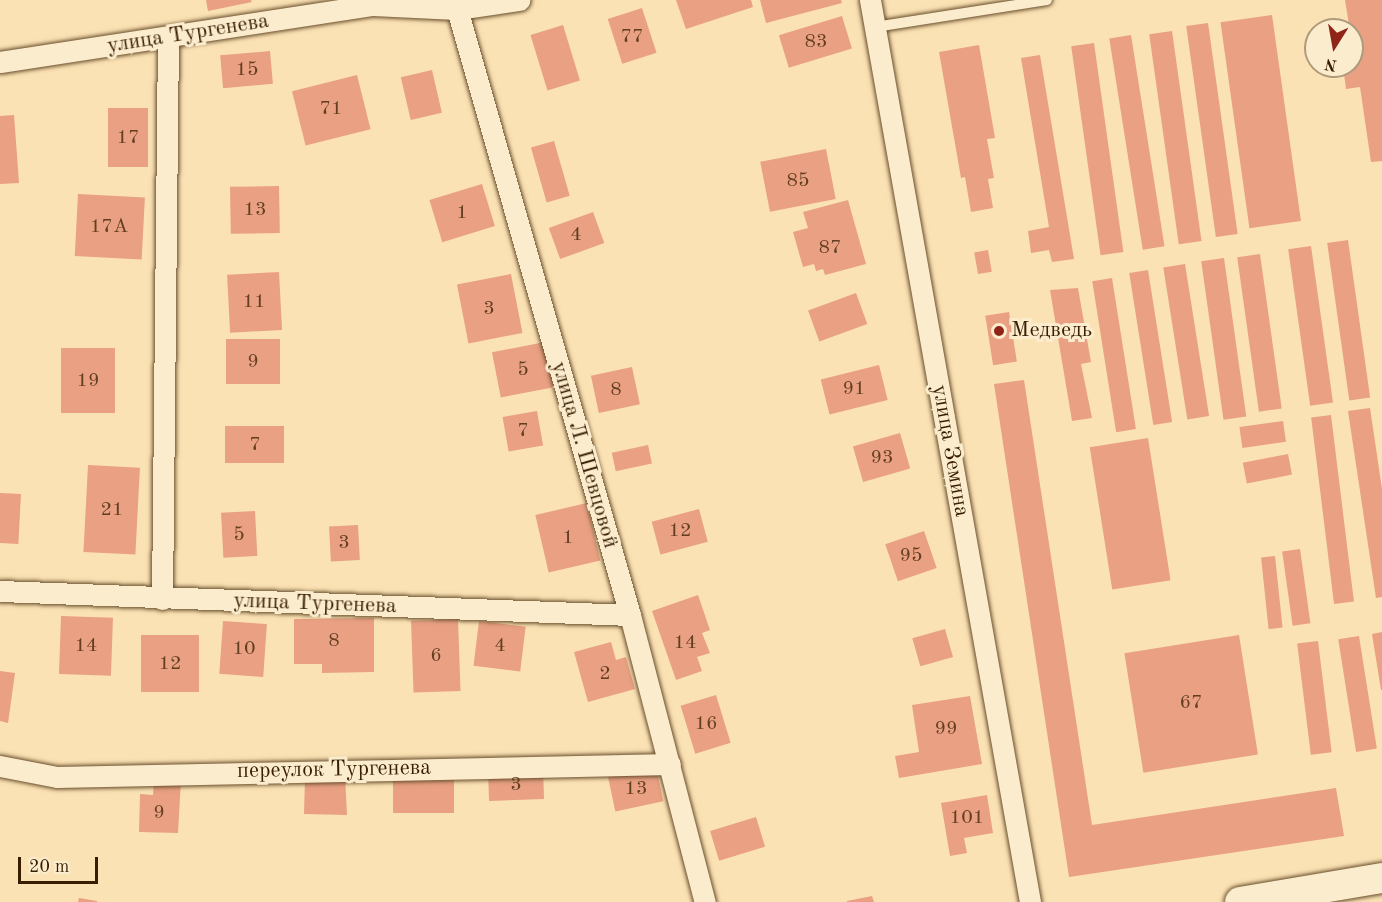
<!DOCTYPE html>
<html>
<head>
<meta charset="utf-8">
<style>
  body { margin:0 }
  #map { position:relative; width:1382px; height:902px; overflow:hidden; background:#fbe2b4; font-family:"Old Standard TT",serif }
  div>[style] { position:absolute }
  .building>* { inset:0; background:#e9a083; transform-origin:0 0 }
  .roads { filter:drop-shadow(0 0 2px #694f2d) drop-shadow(0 0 2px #694f2d) }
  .lane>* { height:10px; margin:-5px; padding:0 5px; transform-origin:5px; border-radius:5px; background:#fcecce }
  .street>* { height:21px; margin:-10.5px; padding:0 10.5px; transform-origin:10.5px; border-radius:10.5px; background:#fcecce }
  .secondary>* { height:30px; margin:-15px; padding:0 15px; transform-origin:15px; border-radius:15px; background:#fcecce }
  .dots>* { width:16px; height:16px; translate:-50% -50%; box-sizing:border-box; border:3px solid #fcecce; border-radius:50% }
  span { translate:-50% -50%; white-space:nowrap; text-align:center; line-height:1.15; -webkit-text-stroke:6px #fcecce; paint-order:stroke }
  .number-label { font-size:20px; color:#643e21 }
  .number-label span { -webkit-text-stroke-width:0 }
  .street-label { font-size:22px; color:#381e00 }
  .poi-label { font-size:22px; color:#381e00 }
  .left { translate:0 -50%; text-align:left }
  .north { position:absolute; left:1304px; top:18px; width:60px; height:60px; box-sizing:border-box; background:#fcecce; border:2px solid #ae9a7c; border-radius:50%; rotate:191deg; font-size:16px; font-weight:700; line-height:24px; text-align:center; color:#381e00 }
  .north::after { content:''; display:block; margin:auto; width:21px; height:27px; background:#8f2418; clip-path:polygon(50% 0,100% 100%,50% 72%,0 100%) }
  .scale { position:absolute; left:18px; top:857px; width:80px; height:27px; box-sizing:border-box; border:3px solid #381e00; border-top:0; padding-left:8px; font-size:18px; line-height:21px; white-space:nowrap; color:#381e00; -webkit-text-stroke:4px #fcecce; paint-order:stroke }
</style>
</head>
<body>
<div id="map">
  <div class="building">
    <div style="clip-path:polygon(206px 0,251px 0,252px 2px,208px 11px)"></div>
    <div style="clip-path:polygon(676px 0,751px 0,753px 7px,686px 29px)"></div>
    <div style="clip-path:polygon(760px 0,841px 0,842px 3px,766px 23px)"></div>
    <div style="clip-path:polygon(1345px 0,1382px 0,1382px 161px,1371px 162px,1360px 87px,1346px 89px,1343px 66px,1352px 66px,1354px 56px)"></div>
    <div style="left:642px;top:8px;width:47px;height:36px;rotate:72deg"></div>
    <div style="left:1272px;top:15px;width:208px;height:52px;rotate:82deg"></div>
    <div style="left:842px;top:16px;width:34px;height:66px;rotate:73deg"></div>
    <div style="left:1208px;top:23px;width:213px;height:22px;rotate:82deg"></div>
    <div style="left:563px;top:25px;width:58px;height:34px;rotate:73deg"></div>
    <div style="left:1172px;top:31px;width:212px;height:23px;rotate:82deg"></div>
    <div style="left:1131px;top:35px;width:214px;height:22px;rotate:81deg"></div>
    <div style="left:1094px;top:43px;width:211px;height:23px;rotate:82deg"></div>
    <div style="clip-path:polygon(979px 45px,995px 138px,987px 139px,994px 178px,988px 179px,993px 208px,971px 212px,965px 177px,961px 178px,939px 52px)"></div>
    <div style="left:270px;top:51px;width:33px;height:50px;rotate:85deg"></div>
    <div style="clip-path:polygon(1040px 55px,1074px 259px,1052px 262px,1049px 250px,1031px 253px,1028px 231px,1049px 227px,1021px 58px)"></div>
    <div style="left:432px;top:70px;width:44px;height:32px;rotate:77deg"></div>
    <div style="left:357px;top:75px;width:56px;height:67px;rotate:76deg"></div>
    <div style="left:108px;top:108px;width:40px;height:59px"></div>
    <div style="clip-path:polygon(14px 115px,19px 183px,0 184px,0 116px)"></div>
    <div style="left:554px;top:141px;width:57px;height:24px;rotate:74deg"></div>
    <div style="left:826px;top:149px;width:51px;height:67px;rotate:79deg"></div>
    <div style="left:482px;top:184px;width:44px;height:55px;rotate:73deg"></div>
    <div style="left:279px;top:186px;width:47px;height:49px;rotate:89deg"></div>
    <div style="left:78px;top:194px;width:67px;height:62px;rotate:3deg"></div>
    <div style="clip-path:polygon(848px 200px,866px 264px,825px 275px,823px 269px,816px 271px,814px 264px,803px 267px,793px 232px,808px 228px,803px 212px)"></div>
    <div style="left:593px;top:212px;width:33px;height:47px;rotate:70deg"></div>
    <div style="left:1348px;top:240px;width:159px;height:21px;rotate:82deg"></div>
    <div style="left:1311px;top:246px;width:158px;height:23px;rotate:82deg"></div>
    <div style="left:988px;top:250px;width:22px;height:14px;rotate:80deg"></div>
    <div style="left:1260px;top:254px;width:156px;height:23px;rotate:82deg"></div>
    <div style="left:1224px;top:258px;width:160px;height:23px;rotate:82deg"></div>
    <div style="left:1185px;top:264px;width:154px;height:22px;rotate:81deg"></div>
    <div style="left:1148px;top:270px;width:154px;height:19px;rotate:81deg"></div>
    <div style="left:279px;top:272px;width:58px;height:52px;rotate:87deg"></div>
    <div style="left:511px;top:274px;width:60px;height:55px;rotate:79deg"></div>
    <div style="left:1112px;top:278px;width:153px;height:20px;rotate:81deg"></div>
    <div style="clip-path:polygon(1078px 288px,1091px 362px,1081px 364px,1092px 418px,1072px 421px,1050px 290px)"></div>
    <div style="left:856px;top:293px;width:33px;height:51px;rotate:70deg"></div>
    <div style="left:1009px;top:312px;width:50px;height:24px;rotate:81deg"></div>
    <div style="left:226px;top:339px;width:54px;height:45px"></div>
    <div style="left:545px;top:342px;width:46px;height:54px;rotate:79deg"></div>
    <div style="left:115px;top:348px;width:65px;height:54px;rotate:90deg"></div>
    <div style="left:879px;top:365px;width:36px;height:60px;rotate:76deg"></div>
    <div style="left:632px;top:367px;width:38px;height:42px;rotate:78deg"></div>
    <div style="clip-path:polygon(1024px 380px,1092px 825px,1336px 788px,1344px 836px,1069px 877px,994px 384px)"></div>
    <div style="clip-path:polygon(1370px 408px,1382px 489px,1382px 597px,1376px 598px,1348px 411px)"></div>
    <div style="left:537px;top:411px;width:35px;height:35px;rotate:80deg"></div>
    <div style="left:1331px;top:415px;width:188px;height:20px;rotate:83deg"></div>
    <div style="left:1283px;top:421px;width:21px;height:44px;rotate:82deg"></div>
    <div style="left:225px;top:426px;width:59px;height:37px"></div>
    <div style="left:900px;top:433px;width:37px;height:49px;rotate:74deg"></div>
    <div style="left:1148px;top:438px;width:144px;height:59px;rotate:81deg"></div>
    <div style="left:648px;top:445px;width:19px;height:37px;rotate:78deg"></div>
    <div style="left:1288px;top:454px;width:21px;height:46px;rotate:79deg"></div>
    <div style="left:88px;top:465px;width:52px;height:87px;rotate:3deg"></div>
    <div style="left:0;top:493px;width:21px;height:50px;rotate:3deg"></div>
    <div style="left:587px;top:503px;width:59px;height:53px;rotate:77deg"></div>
    <div style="left:699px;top:509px;width:34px;height:49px;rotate:75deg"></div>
    <div style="left:255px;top:511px;width:45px;height:34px;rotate:87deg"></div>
    <div style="left:358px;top:525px;width:35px;height:29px;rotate:87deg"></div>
    <div style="left:924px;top:531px;width:39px;height:41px;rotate:71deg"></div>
    <div style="left:1300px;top:549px;width:75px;height:18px;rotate:82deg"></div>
    <div style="left:1275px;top:556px;width:72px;height:14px;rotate:84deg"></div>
    <div style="clip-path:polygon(698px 595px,710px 630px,702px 633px,710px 653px,697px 657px,702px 671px,676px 680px,652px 611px)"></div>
    <div style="left:61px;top:616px;width:52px;height:58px;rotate:2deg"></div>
    <div style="clip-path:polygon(374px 618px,374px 672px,322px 673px,322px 664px,294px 664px,294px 619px)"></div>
    <div style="left:458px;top:619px;width:72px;height:47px;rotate:88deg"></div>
    <div style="left:223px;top:621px;width:44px;height:53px;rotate:4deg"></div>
    <div style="left:479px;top:621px;width:47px;height:45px;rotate:7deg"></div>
    <div style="left:945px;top:629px;width:29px;height:34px;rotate:74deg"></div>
    <div style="clip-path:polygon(1382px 632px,1382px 690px,1381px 690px,1372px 634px)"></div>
    <div style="left:141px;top:635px;width:58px;height:57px"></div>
    <div style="left:1239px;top:635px;width:121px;height:116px;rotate:81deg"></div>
    <div style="left:1359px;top:636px;width:114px;height:21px;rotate:81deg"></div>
    <div style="left:1318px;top:641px;width:112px;height:21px;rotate:83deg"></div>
    <div style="clip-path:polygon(611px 642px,616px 660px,626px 657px,635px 689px,588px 702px,574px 652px)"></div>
    <div style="clip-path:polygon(0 671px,15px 673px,8px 723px,0 721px)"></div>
    <div style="left:716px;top:695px;width:50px;height:37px;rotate:73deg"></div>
    <div style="clip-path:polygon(970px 696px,982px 764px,899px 778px,895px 756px,919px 752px,912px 705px)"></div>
    <div style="left:656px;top:767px;width:35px;height:49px;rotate:78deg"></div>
    <div style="left:543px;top:769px;width:30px;height:55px;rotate:88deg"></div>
    <div style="left:393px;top:772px;width:61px;height:41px"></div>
    <div style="clip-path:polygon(345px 776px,347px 815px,304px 814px,305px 778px)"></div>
    <div style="clip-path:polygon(154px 779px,181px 780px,178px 833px,139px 832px,140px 794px,153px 795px)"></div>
    <div style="clip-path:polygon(987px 795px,993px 833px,964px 838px,967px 853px,950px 856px,941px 803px)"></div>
    <div style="left:756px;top:817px;width:31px;height:48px;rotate:73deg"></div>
    <div style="clip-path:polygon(872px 896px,874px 902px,847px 902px,847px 901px)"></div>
    <div style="clip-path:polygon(79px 898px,97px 901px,97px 902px,78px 902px)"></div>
  </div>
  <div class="roads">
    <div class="lane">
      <div style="left:875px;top:27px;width:174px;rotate:-8.9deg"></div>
    </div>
    <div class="street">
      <div style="left:870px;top:0;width:916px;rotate:79.94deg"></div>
      <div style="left:457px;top:9px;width:630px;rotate:74.07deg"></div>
      <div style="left:630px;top:615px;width:297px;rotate:75.4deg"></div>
      <div style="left:0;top:62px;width:377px;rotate:-8.7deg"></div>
      <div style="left:373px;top:5px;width:84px;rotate:2.7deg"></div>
      <div style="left:457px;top:9px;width:63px;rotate:-8.3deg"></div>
      <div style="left:0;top:591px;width:630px;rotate:2.18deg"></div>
      <div style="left:162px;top:599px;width:561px;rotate:-89.39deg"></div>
      <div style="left:0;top:766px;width:58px;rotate:10.9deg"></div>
      <div style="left:57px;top:777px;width:613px;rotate:-1.21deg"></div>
    </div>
    <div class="secondary">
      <div style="left:1240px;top:902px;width:144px;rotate:-9.6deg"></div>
    </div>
  </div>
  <div class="dots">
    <div style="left:999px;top:331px;background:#8f2418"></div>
  </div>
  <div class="number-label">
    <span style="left:632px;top:37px">77</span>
    <span style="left:816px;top:42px">83</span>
    <span style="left:247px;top:70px">15</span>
    <span style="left:331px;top:109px">71</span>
    <span style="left:128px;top:138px">17</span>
    <span style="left:798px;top:181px">85</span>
    <span style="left:255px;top:210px">13</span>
    <span style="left:462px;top:213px">1</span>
    <span style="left:109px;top:227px">17А</span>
    <span style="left:576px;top:235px">4</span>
    <span style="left:830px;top:248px">87</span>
    <span style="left:254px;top:302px">11</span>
    <span style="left:489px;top:309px">3</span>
    <span style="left:253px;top:362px">9</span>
    <span style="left:523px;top:370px">5</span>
    <span style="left:88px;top:381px">19</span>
    <span style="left:854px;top:389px">91</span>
    <span style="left:616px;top:390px">8</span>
    <span style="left:523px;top:431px">7</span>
    <span style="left:255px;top:445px">7</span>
    <span style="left:882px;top:458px">93</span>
    <span style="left:112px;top:510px">21</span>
    <span style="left:680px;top:531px">12</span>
    <span style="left:239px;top:535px">5</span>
    <span style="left:568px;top:538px">1</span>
    <span style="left:344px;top:543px">3</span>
    <span style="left:911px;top:556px">95</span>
    <span style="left:334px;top:641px">8</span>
    <span style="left:685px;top:643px">14</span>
    <span style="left:86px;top:646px">14</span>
    <span style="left:500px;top:646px">4</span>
    <span style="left:244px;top:649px">10</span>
    <span style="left:436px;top:656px">6</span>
    <span style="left:170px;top:664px">12</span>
    <span style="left:605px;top:674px">2</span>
    <span style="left:1191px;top:703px">67</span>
    <span style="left:706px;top:724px">16</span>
    <span style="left:946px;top:729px">99</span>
    <span style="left:516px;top:785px">3</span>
    <span style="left:636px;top:789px">13</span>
    <span style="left:159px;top:813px">9</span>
    <span style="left:967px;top:818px">101</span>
  </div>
  <div class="street-label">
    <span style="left:188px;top:34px;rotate:-9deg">улица Тургенева</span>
    <span style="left:950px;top:451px;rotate:80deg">улица Земина</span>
    <span style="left:584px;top:455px;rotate:74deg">улица Л. Шевцовой</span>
    <span style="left:315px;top:604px;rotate:2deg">улица Тургенева</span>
    <span style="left:334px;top:770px;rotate:-1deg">переулок Тургенева</span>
  </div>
  <div class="poi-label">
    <span class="left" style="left:1011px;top:331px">Медведь</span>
  </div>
  <div class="north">N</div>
  <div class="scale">20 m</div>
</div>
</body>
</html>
